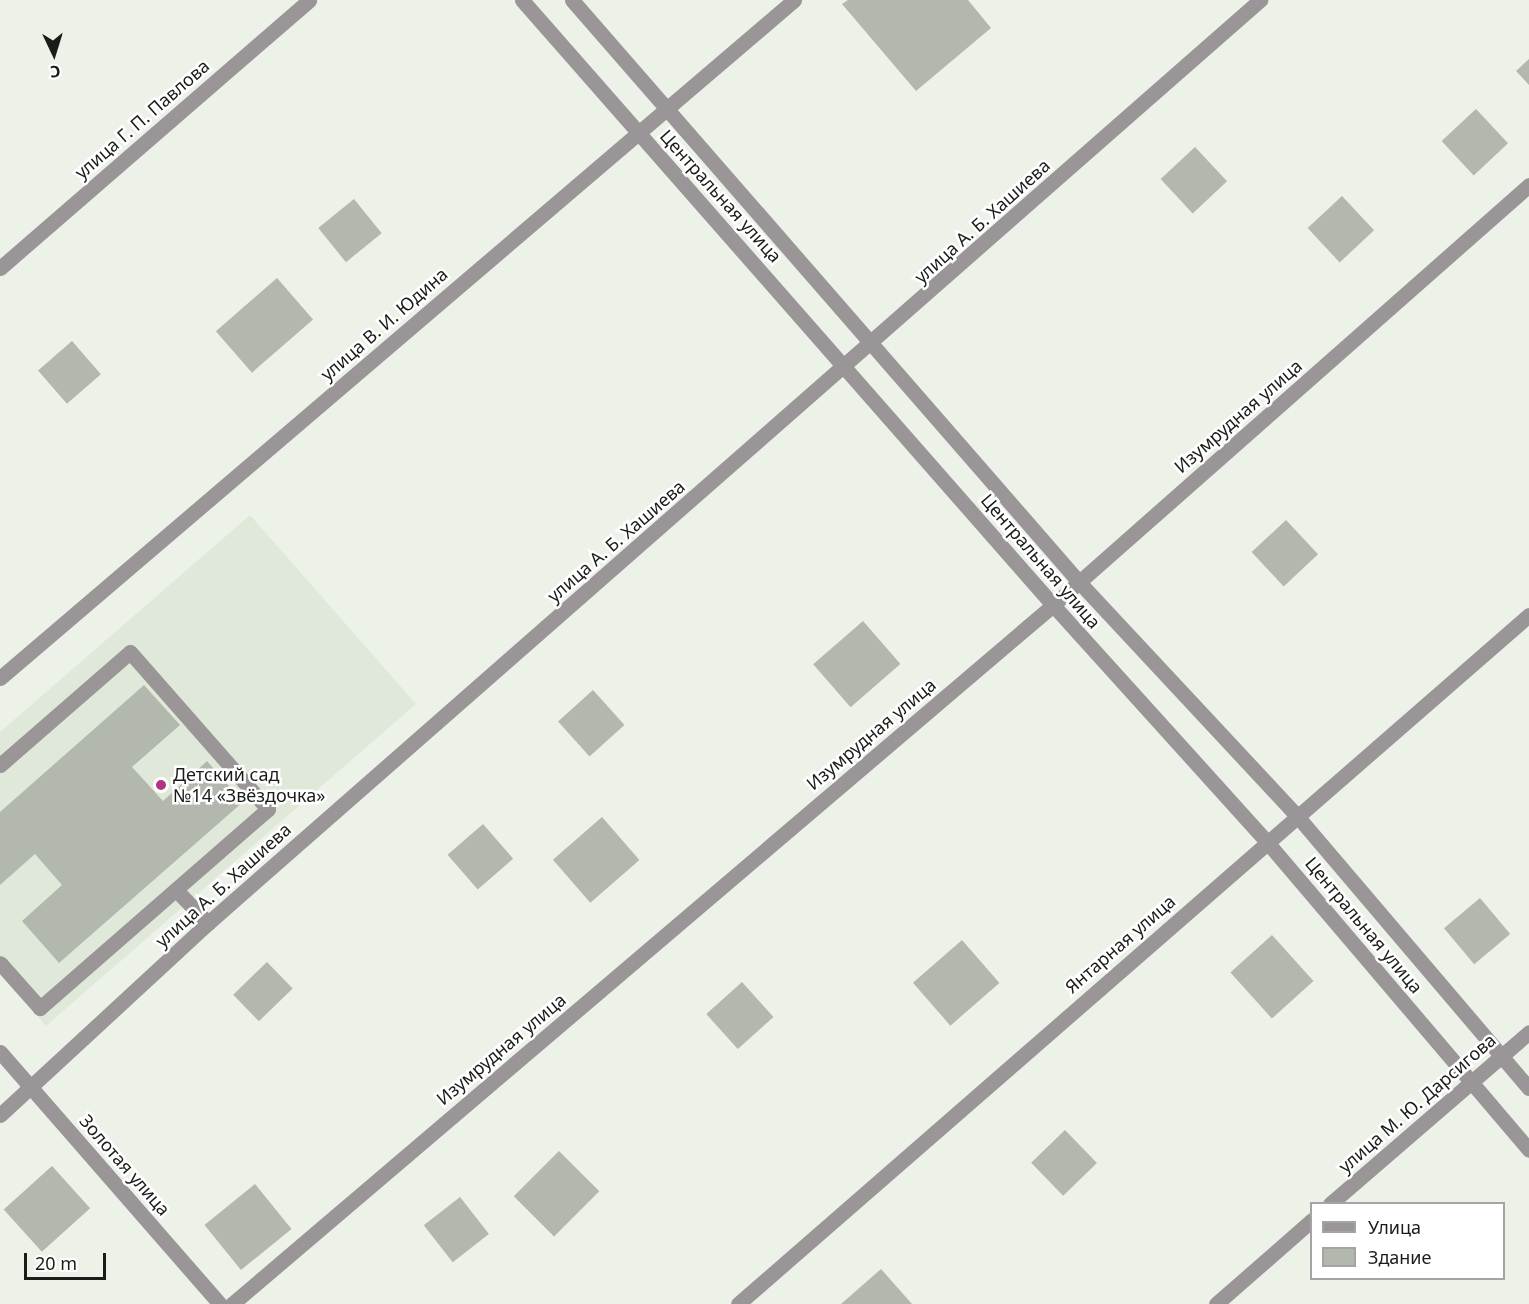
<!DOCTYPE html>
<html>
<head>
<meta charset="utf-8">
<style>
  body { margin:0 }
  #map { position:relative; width:1529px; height:1304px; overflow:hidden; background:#edf2e9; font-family:"Noto Sans",sans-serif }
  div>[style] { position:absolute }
  .built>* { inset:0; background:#e0e9d9 }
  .building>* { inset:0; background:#b3b8af; transform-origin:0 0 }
  .minor>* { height:15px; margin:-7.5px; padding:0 7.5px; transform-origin:7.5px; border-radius:7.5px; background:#9a9597 }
  .dots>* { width:16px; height:16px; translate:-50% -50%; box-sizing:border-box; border:3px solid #fff; border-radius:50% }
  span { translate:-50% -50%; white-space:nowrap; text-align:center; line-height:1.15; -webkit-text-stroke:5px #fff; paint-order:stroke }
  .street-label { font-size:18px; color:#1a1c19 }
  .poi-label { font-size:18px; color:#1a1c19 }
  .left { translate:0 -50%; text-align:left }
  .legend { position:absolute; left:1310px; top:1202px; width:195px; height:78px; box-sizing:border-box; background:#fff; border:2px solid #a3a4a3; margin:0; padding:8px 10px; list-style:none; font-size:18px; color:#1a1c19 }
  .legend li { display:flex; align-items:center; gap:12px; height:30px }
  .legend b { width:30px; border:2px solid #a3a4a3 }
  .north { position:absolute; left:24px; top:24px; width:60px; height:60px; -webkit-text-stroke:4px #fff; paint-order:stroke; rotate:176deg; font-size:16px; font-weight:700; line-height:24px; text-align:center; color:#1a1c19 }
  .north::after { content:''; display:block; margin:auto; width:21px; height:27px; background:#1a1c19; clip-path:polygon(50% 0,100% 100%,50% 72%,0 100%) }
  .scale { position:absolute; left:24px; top:1253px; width:82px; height:27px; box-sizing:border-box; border:3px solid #1a1c19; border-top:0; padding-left:8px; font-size:18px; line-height:21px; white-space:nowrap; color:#1a1c19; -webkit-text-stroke:4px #fff; paint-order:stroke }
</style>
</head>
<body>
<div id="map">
  <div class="built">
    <div style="clip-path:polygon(250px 515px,416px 704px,46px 1026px,0 974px,0 732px)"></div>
  </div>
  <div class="building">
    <div style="clip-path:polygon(848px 0,968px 0,991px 28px,916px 91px,842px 4px)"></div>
    <div style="clip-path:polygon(1529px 59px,1529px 85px,1516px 71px)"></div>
    <div style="left:1476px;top:109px;width:47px;height:47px;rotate:47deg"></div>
    <div style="left:1195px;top:147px;width:47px;height:47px;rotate:47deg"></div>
    <div style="left:1342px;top:196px;width:47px;height:47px;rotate:47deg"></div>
    <div style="left:354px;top:199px;width:44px;height:46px;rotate:51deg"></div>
    <div style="left:277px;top:278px;width:55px;height:81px;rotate:49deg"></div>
    <div style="left:72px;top:341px;width:44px;height:45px;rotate:49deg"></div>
    <div style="left:1286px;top:520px;width:47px;height:47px;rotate:47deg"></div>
    <div style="left:863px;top:621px;width:57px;height:66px;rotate:49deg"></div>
    <div style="clip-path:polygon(144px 685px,180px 725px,132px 767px,163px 801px,207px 761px,243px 802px,59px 963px,22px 921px,62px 885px,35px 854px,0 885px,0 812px)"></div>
    <div style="left:593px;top:690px;width:47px;height:47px;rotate:48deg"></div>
    <div style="left:602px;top:817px;width:57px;height:65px;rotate:49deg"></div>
    <div style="left:483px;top:824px;width:46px;height:47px;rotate:49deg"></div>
    <div style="left:1480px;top:898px;width:47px;height:47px;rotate:50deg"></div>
    <div style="left:1272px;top:935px;width:62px;height:56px;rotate:48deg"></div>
    <div style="left:962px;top:940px;width:57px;height:65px;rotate:49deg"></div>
    <div style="left:267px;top:962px;width:37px;height:47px;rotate:46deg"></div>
    <div style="left:742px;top:982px;width:47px;height:48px;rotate:48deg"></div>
    <div style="left:1065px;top:1130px;width:46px;height:47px;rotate:46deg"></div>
    <div style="left:559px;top:1151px;width:57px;height:64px;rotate:45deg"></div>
    <div style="left:52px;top:1166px;width:57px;height:65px;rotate:48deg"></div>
    <div style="left:255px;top:1184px;width:58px;height:65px;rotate:51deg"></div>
    <div style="left:460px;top:1197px;width:47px;height:46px;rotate:52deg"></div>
    <div style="clip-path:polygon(881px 1269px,912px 1304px,841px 1304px)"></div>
  </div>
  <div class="minor">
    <div style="left:522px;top:0;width:805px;rotate:48.73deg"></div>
    <div style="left:1053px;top:605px;width:319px;rotate:47.9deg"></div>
    <div style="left:1267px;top:842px;width:404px;rotate:49.6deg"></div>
    <div style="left:572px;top:0;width:772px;rotate:48.94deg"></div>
    <div style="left:1079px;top:582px;width:321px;rotate:47deg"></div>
    <div style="left:1298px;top:817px;width:356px;rotate:49.6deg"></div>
    <div style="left:0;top:268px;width:409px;rotate:-40.9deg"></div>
    <div style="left:0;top:678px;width:1044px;rotate:-40.49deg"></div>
    <div style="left:0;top:765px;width:172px;rotate:-41deg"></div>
    <div style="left:130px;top:652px;width:209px;rotate:48.7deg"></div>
    <div style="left:268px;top:809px;width:303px;rotate:138.9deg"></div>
    <div style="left:40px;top:1008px;width:60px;rotate:-131.6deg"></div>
    <div style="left:176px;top:890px;width:46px;rotate:45.9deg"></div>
    <div style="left:0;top:1052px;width:335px;rotate:48.9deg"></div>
    <div style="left:0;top:1115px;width:283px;rotate:-42.7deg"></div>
    <div style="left:208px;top:923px;width:1400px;rotate:-41.26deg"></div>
    <div style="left:1330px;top:1204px;width:263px;rotate:-40.8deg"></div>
    <div style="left:232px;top:1304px;width:1078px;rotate:-40.41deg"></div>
    <div style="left:1053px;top:605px;width:635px;rotate:-41.42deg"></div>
    <div style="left:738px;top:1304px;width:1049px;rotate:-41.06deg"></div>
    <div style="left:1216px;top:1304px;width:128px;rotate:-41.2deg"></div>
  </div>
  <div class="dots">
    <div style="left:161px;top:785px;background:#b23381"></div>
  </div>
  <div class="street-label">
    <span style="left:142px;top:119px;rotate:-41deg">улица Г. П. Павлова</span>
    <span style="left:721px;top:196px;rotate:48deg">Центральная улица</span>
    <span style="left:982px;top:221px;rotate:-42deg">улица А. Б. Хашиева</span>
    <span style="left:384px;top:324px;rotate:-41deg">улица В. И. Юдина</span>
    <span style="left:1238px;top:416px;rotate:-41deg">Изумрудная улица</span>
    <span style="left:616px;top:541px;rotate:-41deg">улица А. Б. Хашиева</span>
    <span style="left:1041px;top:561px;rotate:49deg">Центральная улица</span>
    <span style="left:871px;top:734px;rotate:-40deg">Изумрудная улица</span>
    <span style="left:223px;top:885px;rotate:-42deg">улица А. Б. Хашиева</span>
    <span style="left:1364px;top:925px;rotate:50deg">Центральная улица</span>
    <span style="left:1120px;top:944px;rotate:-41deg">Янтарная улица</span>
    <span style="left:501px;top:1049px;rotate:-40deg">Изумрудная улица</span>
    <span style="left:1417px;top:1103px;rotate:-41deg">улица М. Ю. Дарсигова</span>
    <span style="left:125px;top:1165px;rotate:49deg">Золотая улица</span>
  </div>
  <div class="poi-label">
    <span class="left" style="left:173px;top:785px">Детский сад<br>№14 «Звёздочка»</span>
  </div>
  <ul class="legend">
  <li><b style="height:8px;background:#9a9597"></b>Улица</li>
  <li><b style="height:16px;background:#b3b8af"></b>Здание</li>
  </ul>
  <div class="north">С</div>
  <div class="scale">20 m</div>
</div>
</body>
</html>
